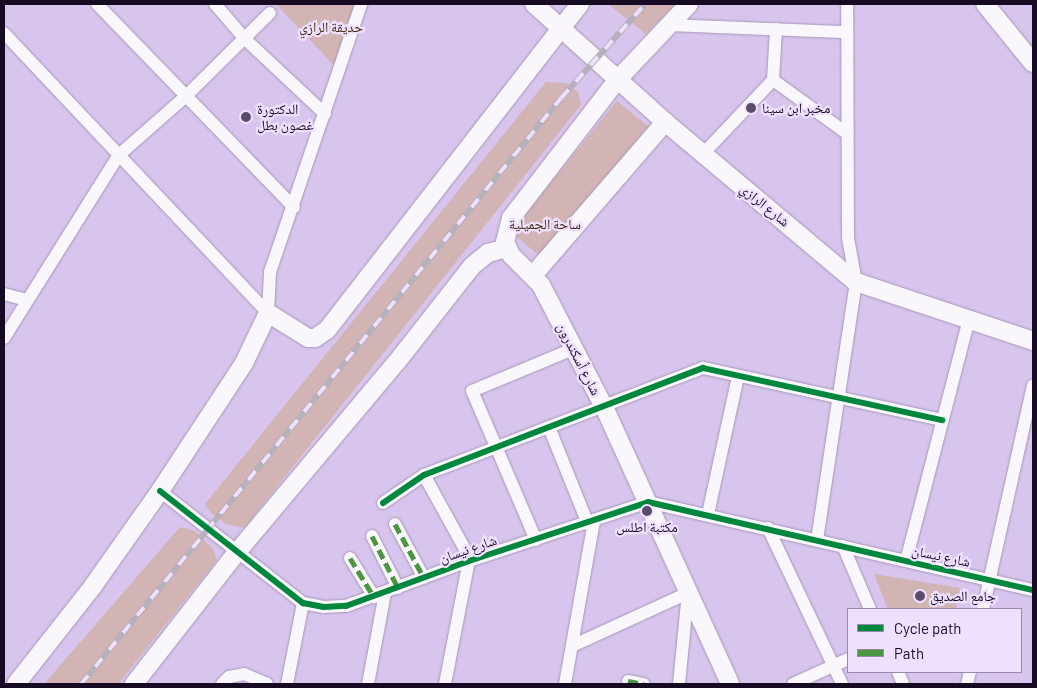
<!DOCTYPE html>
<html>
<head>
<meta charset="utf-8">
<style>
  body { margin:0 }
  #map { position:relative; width:1037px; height:688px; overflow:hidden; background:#d8c5ed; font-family:Barlow,"Noto Naskh Arabic",sans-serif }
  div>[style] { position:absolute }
  .green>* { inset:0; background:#d1b4b3; transform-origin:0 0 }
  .roads { filter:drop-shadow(0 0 1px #a697b7) drop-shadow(0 0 1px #a697b7) }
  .street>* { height:12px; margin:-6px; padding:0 6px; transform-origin:6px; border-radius:6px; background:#f9f6fc }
  .secondary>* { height:18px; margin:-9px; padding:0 9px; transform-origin:9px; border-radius:9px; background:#f9f6fc }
  .rail>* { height:5.5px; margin-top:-2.75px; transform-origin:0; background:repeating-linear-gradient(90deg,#eee0fe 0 11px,#b6b1bc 0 22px); box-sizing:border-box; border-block:1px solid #b6b1bc }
  .quiet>* { height:5px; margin-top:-2.5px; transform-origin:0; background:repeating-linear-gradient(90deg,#4b9640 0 10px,transparent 0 15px) }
  .cycleway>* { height:6px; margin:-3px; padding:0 3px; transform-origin:3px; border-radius:3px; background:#00873e }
  .dots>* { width:14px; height:14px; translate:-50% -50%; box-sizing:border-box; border:2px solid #eee0fe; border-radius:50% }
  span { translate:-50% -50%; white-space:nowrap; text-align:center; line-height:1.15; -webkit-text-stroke:4.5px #eee0fe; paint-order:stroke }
  .park-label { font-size:14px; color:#422a0e }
  .poi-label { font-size:14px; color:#170a23 }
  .left { translate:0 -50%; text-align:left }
  .street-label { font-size:14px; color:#170a23 }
  .frame { position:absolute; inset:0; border:5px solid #170a23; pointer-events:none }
  .legend { position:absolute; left:847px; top:608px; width:175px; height:65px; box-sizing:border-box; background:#eee0fe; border:1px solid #988aa6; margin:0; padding:6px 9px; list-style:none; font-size:15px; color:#170a23 }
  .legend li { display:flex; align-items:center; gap:10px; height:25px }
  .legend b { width:25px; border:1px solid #988aa6 }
</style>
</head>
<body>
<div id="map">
  <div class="green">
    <div style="clip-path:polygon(276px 4px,361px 4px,342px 74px)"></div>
    <div style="clip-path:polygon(608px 4px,675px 4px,646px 34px)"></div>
    <div style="clip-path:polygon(546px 82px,566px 83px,578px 92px,581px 105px,244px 528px,226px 524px,210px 512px,205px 504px)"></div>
    <div style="left:617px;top:101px;width:40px;height:169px;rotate:39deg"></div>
    <div style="clip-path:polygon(180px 527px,195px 531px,213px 549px,217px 560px,118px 684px,44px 684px)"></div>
    <div style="clip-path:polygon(874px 574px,960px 588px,956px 609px,888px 609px)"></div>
  </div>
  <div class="roads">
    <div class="street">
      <div style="left:97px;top:4px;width:283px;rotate:45.9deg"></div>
      <div style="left:215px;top:4px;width:45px;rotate:49.5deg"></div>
      <div style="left:244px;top:38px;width:111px;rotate:43.2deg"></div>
      <div style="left:669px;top:25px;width:178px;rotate:2.3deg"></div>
      <div style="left:4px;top:33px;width:385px;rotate:46.7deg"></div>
      <div style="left:773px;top:80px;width:92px;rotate:35.8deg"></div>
      <div style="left:703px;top:154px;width:102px;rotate:-46.6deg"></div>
      <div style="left:773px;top:80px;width:51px;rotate:-86.6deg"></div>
      <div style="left:4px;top:294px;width:23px;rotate:15deg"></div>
      <div style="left:268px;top:313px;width:41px;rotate:-87.2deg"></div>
      <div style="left:270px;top:272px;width:283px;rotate:-71.2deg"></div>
      <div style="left:4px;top:338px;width:216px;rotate:-57.9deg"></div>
      <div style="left:119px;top:155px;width:89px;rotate:-41.4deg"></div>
      <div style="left:186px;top:96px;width:118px;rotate:-44.7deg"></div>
      <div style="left:549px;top:427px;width:105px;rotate:68.1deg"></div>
      <div style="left:424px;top:475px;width:97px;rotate:61.1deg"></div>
      <div style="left:160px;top:491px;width:182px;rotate:38.1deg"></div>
      <div style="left:303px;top:603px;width:21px;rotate:11deg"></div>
      <div style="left:324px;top:607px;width:22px;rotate:-3deg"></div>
      <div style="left:346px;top:606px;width:131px;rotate:-20.1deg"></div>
      <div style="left:469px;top:561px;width:188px;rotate:-18.2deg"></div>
      <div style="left:648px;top:502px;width:395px;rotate:12.9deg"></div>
      <div style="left:383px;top:503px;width:50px;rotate:-34.3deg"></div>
      <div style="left:424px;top:475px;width:299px;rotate:-21deg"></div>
      <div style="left:703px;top:368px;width:245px;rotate:12.3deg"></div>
      <div style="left:708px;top:514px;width:141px;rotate:-77.7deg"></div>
      <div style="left:395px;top:524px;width:61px;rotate:61.8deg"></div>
      <div style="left:768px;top:528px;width:173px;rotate:64.6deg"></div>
      <div style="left:372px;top:536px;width:58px;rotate:63.4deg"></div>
      <div style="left:536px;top:540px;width:162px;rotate:-113.2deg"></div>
      <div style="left:472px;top:391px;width:109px;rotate:-22.6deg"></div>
      <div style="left:817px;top:540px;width:261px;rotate:-81.4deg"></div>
      <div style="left:856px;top:282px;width:45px;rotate:-100.3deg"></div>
      <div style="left:848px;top:238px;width:234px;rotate:-90.2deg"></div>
      <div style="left:843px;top:546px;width:69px;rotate:66.8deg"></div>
      <div style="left:350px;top:558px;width:46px;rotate:58.4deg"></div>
      <div style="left:906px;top:561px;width:250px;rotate:-75.4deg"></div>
      <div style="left:983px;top:609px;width:229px;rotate:-77.4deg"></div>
      <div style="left:572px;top:646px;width:128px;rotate:-24.6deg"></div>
      <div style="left:898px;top:672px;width:13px;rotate:67deg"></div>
      <div style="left:628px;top:681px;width:16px;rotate:11deg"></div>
      <div style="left:222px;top:684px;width:10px;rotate:-45deg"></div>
      <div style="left:229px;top:677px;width:15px;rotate:-11deg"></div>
      <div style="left:244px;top:674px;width:25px;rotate:23deg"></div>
      <div style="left:287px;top:684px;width:83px;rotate:-78.8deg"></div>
      <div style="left:368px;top:684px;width:93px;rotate:-79.4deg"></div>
      <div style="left:445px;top:684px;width:125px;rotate:-79deg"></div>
      <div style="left:565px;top:684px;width:165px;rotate:-79.9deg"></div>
      <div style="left:679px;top:684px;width:91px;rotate:-84.4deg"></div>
      <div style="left:793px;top:684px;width:60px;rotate:-24.4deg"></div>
      <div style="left:967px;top:684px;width:12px;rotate:-76deg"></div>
    </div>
    <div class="secondary">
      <div style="left:534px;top:4px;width:176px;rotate:42deg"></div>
      <div style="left:665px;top:122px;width:249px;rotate:40deg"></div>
      <div style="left:856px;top:282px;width:187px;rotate:18.4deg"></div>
      <div style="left:689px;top:4px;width:103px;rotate:133.4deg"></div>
      <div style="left:618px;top:79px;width:175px;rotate:127.6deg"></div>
      <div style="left:511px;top:218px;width:25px;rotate:104deg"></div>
      <div style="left:505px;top:242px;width:14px;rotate:65deg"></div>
      <div style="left:511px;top:255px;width:42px;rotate:45deg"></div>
      <div style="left:541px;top:285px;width:137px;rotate:62.7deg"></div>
      <div style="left:604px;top:407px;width:304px;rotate:65.5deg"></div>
      <div style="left:985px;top:4px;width:76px;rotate:50.9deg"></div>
      <div style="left:534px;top:274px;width:201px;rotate:-49.2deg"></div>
      <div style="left:16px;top:684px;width:125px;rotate:-51.8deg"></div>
      <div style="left:93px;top:586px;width:116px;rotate:-54.8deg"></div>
      <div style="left:160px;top:491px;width:153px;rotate:-56.7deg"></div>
      <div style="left:244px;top:363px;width:55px;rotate:-64.4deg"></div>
      <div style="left:268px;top:313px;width:47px;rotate:32deg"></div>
      <div style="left:308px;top:338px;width:7px"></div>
      <div style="left:315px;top:338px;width:14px;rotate:-34deg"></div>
      <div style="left:327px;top:330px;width:413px;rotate:-52.2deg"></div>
      <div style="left:134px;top:684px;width:169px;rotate:-52deg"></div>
      <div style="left:238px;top:551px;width:246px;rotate:-50deg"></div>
      <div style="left:396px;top:363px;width:123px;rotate:-51.9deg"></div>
      <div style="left:472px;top:266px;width:21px;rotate:-39deg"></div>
      <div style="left:488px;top:253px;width:20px;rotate:-15deg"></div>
    </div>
  </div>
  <div class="rail">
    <div style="left:81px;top:684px;width:757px;rotate:-50.68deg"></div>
    <div style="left:561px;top:98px;width:126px;rotate:-48.2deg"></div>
  </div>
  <div class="quiet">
    <div style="left:395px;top:524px;width:61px;rotate:61.8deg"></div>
    <div style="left:372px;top:536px;width:58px;rotate:63.4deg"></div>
    <div style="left:350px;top:558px;width:46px;rotate:58.4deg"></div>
    <div style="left:628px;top:681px;width:16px;rotate:11deg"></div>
  </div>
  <div class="cycleway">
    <div style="left:160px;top:491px;width:182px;rotate:38.1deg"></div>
    <div style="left:303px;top:603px;width:21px;rotate:11deg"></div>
    <div style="left:324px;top:607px;width:22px;rotate:-3deg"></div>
    <div style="left:346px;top:606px;width:131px;rotate:-20.1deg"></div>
    <div style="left:469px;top:561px;width:188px;rotate:-18.2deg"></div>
    <div style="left:648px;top:502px;width:395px;rotate:12.9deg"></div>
    <div style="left:383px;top:503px;width:50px;rotate:-34.3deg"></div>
    <div style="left:424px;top:475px;width:299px;rotate:-21deg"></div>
    <div style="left:703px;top:368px;width:245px;rotate:12.3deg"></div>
  </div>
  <div class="dots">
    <div style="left:751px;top:108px;background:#5b4b6a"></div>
    <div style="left:246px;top:117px;background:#5b4b6a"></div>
    <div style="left:647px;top:511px;background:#5b4b6a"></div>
    <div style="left:920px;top:596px;background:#5b4b6a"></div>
  </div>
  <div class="park-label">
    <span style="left:331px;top:27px">حديقة الرازي</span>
    <span style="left:545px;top:224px">ساحة الجميلية</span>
  </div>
  <div class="poi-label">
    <span class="left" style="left:762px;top:108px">مخبر ابن سينا</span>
    <span class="left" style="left:257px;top:117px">الدكتورة<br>غصون بطل</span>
    <span style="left:647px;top:527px">مكتبة اطلس</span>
    <span class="left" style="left:930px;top:596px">جامع الصديق</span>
  </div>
  <div class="street-label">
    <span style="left:765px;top:205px;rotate:39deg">شارع الرازي</span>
    <span style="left:579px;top:359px;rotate:63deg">شارع أسكندرون</span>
    <span style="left:468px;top:549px;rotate:-19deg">شارع نيسان</span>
    <span style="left:941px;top:556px;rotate:12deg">شارع نيسان</span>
  </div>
  <div class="frame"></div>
  <ul class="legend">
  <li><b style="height:6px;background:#00873e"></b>Cycle path</li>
  <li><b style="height:6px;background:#4b9640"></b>Path</li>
  </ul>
</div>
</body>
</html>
